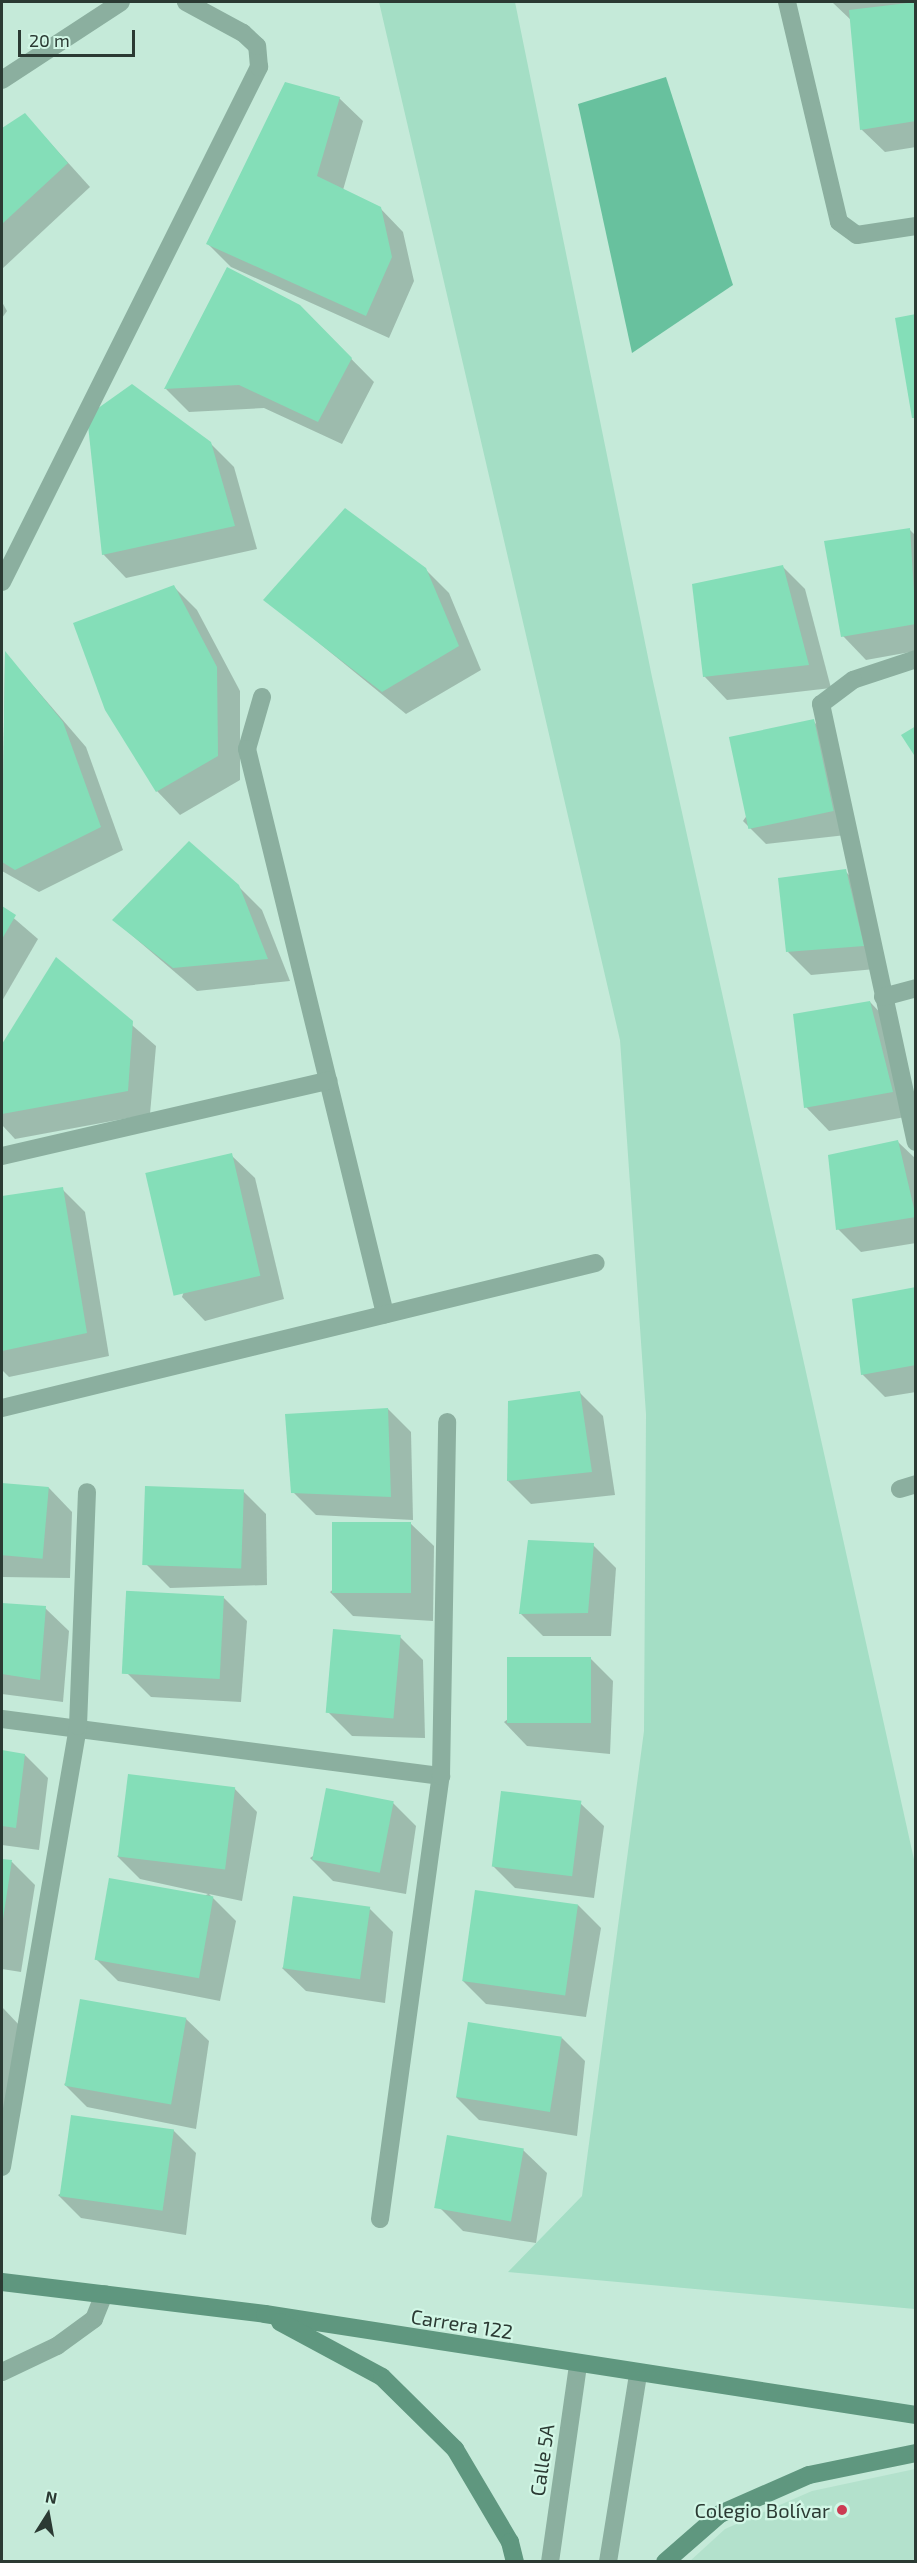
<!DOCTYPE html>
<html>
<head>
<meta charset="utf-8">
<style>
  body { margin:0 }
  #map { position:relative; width:917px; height:2563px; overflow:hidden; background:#c5ead9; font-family:"Exo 2",sans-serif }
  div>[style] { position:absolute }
  .built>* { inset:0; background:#b3e1cc }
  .green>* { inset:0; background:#a4dec5 }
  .water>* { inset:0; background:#68c19e }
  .shadow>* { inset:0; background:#0003 }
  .building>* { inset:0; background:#84deb8; transform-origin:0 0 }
  .lane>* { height:18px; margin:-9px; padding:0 9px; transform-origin:9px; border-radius:9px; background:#8baf9f }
  .street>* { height:18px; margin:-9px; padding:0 9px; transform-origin:9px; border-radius:9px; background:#8baf9f }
  .secondary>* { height:18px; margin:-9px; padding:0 9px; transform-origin:9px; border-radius:9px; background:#5f977f }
  .dots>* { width:16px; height:16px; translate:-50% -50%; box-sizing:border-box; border:3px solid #d2f7e6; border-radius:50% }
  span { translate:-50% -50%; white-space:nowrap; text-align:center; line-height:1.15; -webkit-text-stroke:4.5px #d2f7e6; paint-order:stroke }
  .street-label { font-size:20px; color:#2b3a33 }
  .poi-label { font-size:20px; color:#2b3a33 }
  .right { translate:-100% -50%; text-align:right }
  .frame { position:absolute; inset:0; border:3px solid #2b3a33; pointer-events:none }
  .north { position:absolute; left:18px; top:2485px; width:60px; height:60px; -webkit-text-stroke:4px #d2f7e6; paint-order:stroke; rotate:11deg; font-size:16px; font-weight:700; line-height:24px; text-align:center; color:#2b3a33 }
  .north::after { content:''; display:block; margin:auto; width:21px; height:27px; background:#2b3a33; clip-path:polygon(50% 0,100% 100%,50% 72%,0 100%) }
  .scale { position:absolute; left:18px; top:30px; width:117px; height:27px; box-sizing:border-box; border:3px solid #2b3a33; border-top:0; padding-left:8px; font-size:18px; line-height:21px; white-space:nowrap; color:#2b3a33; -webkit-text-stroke:4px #d2f7e6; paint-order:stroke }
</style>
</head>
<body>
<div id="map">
  <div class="built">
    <div style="clip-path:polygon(915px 2469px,915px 2561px,690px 2561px,725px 2529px,812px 2491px)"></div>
  </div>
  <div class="green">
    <div style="clip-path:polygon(379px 2px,515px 2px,652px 677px,915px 1864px,915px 2309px,508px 2272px,582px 2196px,644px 1731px,646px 1414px,620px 1040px)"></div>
  </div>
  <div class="water">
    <div style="clip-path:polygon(666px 77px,733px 285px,632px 353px,578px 104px)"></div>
  </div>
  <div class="shadow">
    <div style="clip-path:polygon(832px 2px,916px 2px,916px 147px,885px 152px,861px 129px,852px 21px)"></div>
    <div style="clip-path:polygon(339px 98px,363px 121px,343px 190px,380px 208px,403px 232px,414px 281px,389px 338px,231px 267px,208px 244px)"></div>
    <div style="clip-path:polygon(25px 115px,90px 187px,2px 269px,2px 130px)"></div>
    <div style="clip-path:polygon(228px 269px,299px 306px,374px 382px,342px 444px,264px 408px,189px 412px,166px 389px)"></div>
    <div style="clip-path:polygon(2px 302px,7px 311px,2px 318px)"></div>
    <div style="clip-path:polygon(211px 444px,234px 467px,257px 549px,126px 578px,103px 554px)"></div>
    <div style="clip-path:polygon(910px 530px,916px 536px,916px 651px,866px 660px,843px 636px)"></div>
    <div style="clip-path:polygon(782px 566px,805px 589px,831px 688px,727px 700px,704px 676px)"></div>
    <div style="clip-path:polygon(425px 569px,449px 593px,481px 670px,406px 714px,265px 599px)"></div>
    <div style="clip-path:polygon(174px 587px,197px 610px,240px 691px,240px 780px,180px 815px,157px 791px,107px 709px)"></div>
    <div style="clip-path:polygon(5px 653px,86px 747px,123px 850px,39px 892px,2px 871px)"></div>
    <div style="clip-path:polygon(813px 721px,837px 744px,855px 834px,766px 844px,743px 821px)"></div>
    <div style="clip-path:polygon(845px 871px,868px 894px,886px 968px,811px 975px,788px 952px)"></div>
    <div style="clip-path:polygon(238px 886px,262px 910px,290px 981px,197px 991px,114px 920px)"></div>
    <div style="clip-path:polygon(2px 908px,38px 939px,2px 1001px)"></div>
    <div style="clip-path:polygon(56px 959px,156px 1046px,150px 1114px,15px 1139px,2px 1125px,2px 1047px)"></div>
    <div style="clip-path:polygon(870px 1002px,893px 1026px,916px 1115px,829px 1131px,806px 1107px)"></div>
    <div style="clip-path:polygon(898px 1142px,916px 1159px,916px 1243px,861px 1252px,838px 1229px)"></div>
    <div style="clip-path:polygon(231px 1155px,255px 1178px,284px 1299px,205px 1321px,182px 1297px)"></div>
    <div style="clip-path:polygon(62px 1189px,85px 1212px,109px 1356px,9px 1377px,2px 1370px,2px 1198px)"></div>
    <div style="clip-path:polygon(916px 1288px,916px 1392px,885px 1397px,862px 1374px)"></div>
    <div style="clip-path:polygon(580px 1393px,603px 1416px,615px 1495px,531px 1504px,508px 1481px)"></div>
    <div style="clip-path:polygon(388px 1409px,411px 1432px,413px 1520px,316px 1515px,293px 1492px)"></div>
    <div style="clip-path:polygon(2px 1485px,49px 1488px,72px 1512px,70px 1578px,2px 1577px)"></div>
    <div style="clip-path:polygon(243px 1491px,266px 1514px,267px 1585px,170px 1588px,147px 1565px)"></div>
    <div style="clip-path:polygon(410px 1523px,434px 1546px,433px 1621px,353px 1616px,330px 1592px)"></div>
    <div style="clip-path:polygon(593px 1545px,616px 1568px,611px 1636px,543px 1636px,520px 1613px)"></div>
    <div style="clip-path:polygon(224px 1598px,247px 1621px,241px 1702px,151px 1697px,128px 1674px)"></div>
    <div style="clip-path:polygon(2px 1604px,45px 1608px,69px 1631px,63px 1702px,2px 1694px)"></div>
    <div style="clip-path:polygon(400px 1637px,423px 1660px,425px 1738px,352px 1736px,329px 1713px)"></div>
    <div style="clip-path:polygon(590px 1658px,613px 1681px,610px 1754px,527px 1746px,504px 1722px)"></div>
    <div style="clip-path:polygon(2px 1752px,25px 1755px,48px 1778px,39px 1850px,2px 1845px)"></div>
    <div style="clip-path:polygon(234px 1788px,257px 1812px,242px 1901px,209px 1894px,236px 1921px,220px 2001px,118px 1981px,95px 1958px,208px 1894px,140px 1879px,117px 1856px)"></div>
    <div style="clip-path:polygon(393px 1803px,416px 1826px,406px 1894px,333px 1881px,310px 1858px)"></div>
    <div style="clip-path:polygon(580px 1803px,604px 1826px,594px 1898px,515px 1888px,492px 1865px)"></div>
    <div style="clip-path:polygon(2px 1860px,12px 1862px,35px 1885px,21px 1972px,2px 1969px)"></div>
    <div style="clip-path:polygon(578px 1905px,601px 1928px,586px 2017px,486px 2004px,463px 1981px)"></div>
    <div style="clip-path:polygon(370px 1909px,393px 1932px,385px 2003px,306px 1991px,282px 1968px)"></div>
    <div style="clip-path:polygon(2px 2007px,21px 2027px,7px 2112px,2px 2111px)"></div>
    <div style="clip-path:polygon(185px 2018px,209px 2041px,196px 2129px,87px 2107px,64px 2084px)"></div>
    <div style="clip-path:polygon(562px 2038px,585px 2061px,577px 2136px,479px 2120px,456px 2097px)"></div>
    <div style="clip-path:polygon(173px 2130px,196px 2153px,186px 2235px,81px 2218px,58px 2195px)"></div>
    <div style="clip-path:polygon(523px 2150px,547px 2173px,536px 2243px,463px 2231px,440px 2208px)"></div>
  </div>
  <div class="building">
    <div style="clip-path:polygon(916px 2px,916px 121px,860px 130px,849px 10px)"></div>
    <div style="clip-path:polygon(285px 82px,340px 97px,317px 176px,381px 207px,392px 257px,366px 316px,206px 244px)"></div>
    <div style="clip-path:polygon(25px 113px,68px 163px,2px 224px,2px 128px)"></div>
    <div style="clip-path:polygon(227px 267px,300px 305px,352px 358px,318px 422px,239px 385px,164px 389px)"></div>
    <div style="clip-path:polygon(916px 314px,916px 418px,912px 418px,895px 318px)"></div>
    <div style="clip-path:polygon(132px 384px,211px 442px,235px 526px,102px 555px,87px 416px)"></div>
    <div style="clip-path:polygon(345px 508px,426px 568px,459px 646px,382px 692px,263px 600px)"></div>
    <div style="clip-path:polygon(910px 528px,916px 624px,841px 637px,824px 541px)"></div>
    <div style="clip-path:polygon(783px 565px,809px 665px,703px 677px,692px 584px)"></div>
    <div style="clip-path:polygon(174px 585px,217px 667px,218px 756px,156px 792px,105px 710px,73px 623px)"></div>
    <div style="clip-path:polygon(5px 651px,63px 722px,101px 827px,15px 870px,2px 862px)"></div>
    <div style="left:814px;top:719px;width:94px;height:87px;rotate:78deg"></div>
    <div style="clip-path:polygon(916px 726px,916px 758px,901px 735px)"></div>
    <div style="clip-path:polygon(189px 841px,239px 885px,268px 959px,173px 968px,112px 920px)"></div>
    <div style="clip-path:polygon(846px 869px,864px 946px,786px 952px,778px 878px)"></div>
    <div style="clip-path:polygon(2px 906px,16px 915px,2px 939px)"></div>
    <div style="clip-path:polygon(56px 957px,133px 1021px,128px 1091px,2px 1114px,2px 1044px)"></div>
    <div style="clip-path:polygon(870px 1001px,893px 1092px,804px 1108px,793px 1014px)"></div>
    <div style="clip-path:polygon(898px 1140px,916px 1217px,836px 1230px,828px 1155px)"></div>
    <div style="left:232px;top:1153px;width:126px;height:89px;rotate:77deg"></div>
    <div style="clip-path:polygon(63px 1187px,87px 1333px,2px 1351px,2px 1196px)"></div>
    <div style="clip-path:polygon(916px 1287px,916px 1365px,861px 1375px,852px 1299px)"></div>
    <div style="clip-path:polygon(580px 1391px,592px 1472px,507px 1481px,508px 1401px)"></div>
    <div style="clip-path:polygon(388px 1408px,391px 1497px,291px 1493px,285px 1414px)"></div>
    <div style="left:2px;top:1483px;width:47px;height:72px;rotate:5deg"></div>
    <div style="left:145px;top:1486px;width:99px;height:79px;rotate:2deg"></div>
    <div style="left:332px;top:1522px;width:79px;height:71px"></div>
    <div style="clip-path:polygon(528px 1540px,594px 1543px,588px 1613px,519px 1614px)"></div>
    <div style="left:224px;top:1596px;width:83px;height:98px;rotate:93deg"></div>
    <div style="clip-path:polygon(2px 1603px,46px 1606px,40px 1680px,2px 1674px)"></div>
    <div style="left:333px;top:1629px;width:68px;height:84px;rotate:5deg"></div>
    <div style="left:507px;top:1657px;width:84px;height:66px"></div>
    <div style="clip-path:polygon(2px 1750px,25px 1754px,16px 1828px,2px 1826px)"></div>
    <div style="left:128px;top:1774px;width:108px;height:83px;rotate:7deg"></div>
    <div style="left:326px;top:1788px;width:69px;height:73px;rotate:11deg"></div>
    <div style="left:501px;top:1791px;width:81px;height:76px;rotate:7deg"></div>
    <div style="clip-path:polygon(2px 1859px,12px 1860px,3px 1919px,2px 1919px)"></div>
    <div style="left:109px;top:1878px;width:106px;height:83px;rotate:10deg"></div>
    <div style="left:475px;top:1890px;width:104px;height:92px;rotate:8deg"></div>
    <div style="left:293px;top:1896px;width:78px;height:73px;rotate:8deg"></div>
    <div style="left:80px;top:1999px;width:108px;height:88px;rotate:10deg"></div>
    <div style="left:468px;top:2022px;width:95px;height:76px;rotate:9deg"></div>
    <div style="left:71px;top:2115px;width:104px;height:82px;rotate:8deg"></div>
    <div style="left:447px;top:2135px;width:78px;height:74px;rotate:10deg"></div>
  </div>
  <div class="lane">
    <div style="left:2px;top:80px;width:142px;rotate:-33.2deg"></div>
    <div style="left:2px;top:582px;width:576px;rotate:-63.48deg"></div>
    <div style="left:259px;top:67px;width:21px;rotate:-95deg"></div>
    <div style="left:257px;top:46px;width:19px;rotate:-137deg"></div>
    <div style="left:243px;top:33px;width:65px;rotate:-151.5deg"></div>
    <div style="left:916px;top:659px;width:66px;rotate:161.6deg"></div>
    <div style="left:853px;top:680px;width:40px;rotate:143deg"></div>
    <div style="left:821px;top:704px;width:448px;rotate:77.8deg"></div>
    <div style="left:262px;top:697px;width:54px;rotate:106.1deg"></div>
    <div style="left:247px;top:749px;width:582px;rotate:76.27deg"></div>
    <div style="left:883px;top:997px;width:34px;rotate:-15deg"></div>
    <div style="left:2px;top:1156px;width:335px;rotate:-13deg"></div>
    <div style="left:2px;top:1719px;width:443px;rotate:7.4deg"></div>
    <div style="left:2px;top:2167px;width:448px;rotate:-80.2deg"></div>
    <div style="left:78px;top:1726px;width:234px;rotate:-87.8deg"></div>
    <div style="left:380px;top:2219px;width:447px;rotate:-82.2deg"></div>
    <div style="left:441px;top:1776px;width:354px;rotate:-89deg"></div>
    <div style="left:2px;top:2372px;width:61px;rotate:-25.3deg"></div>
    <div style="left:57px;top:2346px;width:46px;rotate:-36.1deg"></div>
    <div style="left:94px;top:2319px;width:27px;rotate:-68deg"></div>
  </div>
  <div class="street">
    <div style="left:787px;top:2px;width:226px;rotate:76.7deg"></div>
    <div style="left:839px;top:222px;width:22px;rotate:36deg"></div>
    <div style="left:857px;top:235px;width:60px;rotate:-8.7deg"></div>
    <div style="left:2px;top:1408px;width:611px;rotate:-13.72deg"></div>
    <div style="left:900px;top:1489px;width:17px;rotate:-17deg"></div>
    <div style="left:550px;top:2562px;width:198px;rotate:-81.9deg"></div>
    <div style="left:608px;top:2562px;width:189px;rotate:-80.9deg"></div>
  </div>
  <div class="secondary">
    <div style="left:2px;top:2282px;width:265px;rotate:6.9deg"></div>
    <div style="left:265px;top:2314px;width:659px;rotate:8.82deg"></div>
    <div style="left:280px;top:2322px;width:116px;rotate:28.3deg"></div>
    <div style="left:382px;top:2377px;width:103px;rotate:44.6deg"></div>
    <div style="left:455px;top:2449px;width:108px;rotate:59.4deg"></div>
    <div style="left:510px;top:2542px;width:21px;rotate:76deg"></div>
    <div style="left:665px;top:2562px;width:73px;rotate:-41.1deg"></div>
    <div style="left:720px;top:2514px;width:97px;rotate:-23.7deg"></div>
    <div style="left:809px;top:2475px;width:109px;rotate:-11.6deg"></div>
  </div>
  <div class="dots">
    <div style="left:842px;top:2510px;background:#cc3b53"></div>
  </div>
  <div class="street-label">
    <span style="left:462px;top:2324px;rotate:9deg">Carrera 122</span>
    <span style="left:542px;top:2460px;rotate:-82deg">Calle 5A</span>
  </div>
  <div class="poi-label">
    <span class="right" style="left:830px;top:2510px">Colegio Bolívar</span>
  </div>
  <div class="frame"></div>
  <div class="north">N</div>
  <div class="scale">20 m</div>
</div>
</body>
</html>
